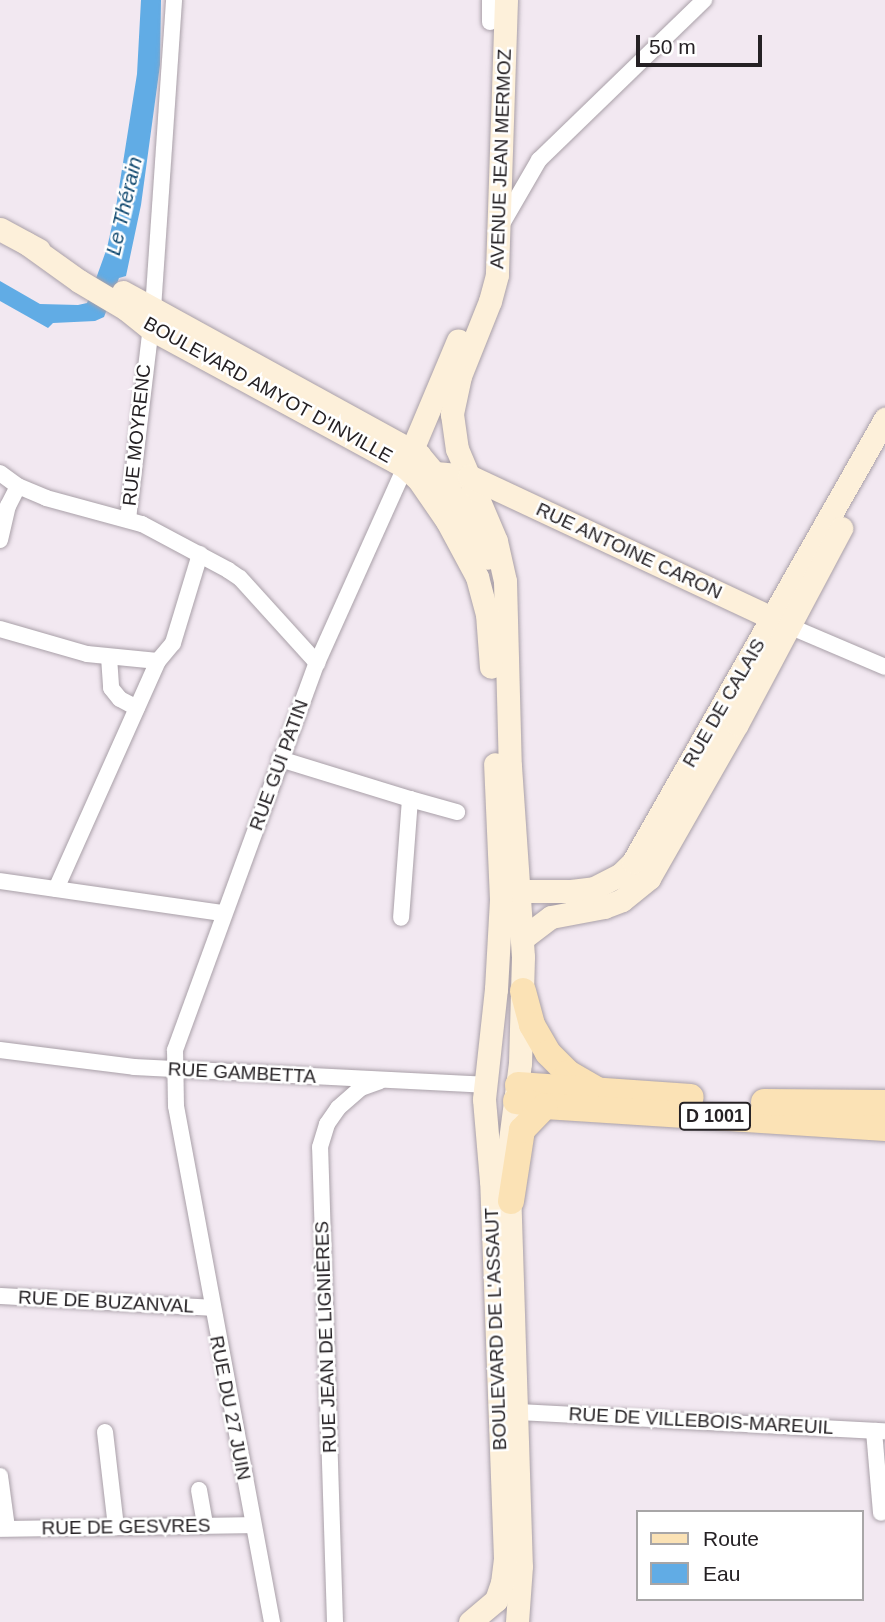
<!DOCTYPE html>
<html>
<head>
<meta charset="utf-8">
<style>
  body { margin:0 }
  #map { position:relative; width:885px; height:1622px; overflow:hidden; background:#f2e8f1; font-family:Helvetica,sans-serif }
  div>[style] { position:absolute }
  .water>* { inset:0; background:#61ace5 }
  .roads { filter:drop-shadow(0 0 2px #a9a0a8) drop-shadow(0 0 2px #a9a0a8) }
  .street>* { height:16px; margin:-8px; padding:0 8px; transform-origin:8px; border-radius:8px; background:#fff }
  .secondary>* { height:23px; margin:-11.5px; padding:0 11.5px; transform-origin:11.5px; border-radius:11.5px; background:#fdf0da }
  .primary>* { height:26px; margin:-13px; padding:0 13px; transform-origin:13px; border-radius:13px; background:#fbe2b5 }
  span { translate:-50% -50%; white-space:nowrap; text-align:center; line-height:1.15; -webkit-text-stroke:5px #fff; paint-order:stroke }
  .shield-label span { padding:2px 5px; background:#fff; border:2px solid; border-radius:5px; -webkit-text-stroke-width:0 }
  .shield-label { font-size:18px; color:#252124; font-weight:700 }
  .street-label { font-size:19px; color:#252124 }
  .water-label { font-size:21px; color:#134b71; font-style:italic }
  .legend { position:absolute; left:636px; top:1510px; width:228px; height:91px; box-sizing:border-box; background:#fff; border:2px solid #a8a6a7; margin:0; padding:9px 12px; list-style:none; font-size:21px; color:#252124 }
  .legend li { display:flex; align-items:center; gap:14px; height:35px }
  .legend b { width:35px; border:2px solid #a8a6a7 }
  .scale { position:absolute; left:636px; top:35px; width:126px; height:32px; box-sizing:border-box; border:4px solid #252124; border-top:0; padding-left:9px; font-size:21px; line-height:24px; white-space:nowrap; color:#252124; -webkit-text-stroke:5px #fff; paint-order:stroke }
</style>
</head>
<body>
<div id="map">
  <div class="water">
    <div style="clip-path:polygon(141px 0,161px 0,160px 65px,141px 205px,126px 276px,119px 278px,104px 317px,95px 321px,53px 323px,48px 328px,0 301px,0 281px,40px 304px,78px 305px,87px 303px,89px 298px,107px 248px,116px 207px,137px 74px)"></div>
  </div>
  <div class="roads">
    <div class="street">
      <div style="left:490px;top:0;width:22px;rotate:90deg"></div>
      <div style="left:499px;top:229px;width:80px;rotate:-59.9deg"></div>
      <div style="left:539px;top:160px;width:230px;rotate:-44.1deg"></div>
      <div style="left:0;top:473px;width:22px;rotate:36deg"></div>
      <div style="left:18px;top:486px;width:30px;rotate:23deg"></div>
      <div style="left:46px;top:498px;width:99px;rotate:15.2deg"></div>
      <div style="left:142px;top:524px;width:98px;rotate:28.1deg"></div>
      <div style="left:228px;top:570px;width:14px;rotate:34deg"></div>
      <div style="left:240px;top:578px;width:115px;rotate:47.8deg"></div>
      <div style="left:128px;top:519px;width:211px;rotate:-83.2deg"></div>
      <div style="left:153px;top:309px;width:310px;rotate:-86.1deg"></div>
      <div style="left:0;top:540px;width:35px;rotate:-77deg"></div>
      <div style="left:8px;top:506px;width:22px;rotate:-63deg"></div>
      <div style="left:789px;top:626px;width:104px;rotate:23.1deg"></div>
      <div style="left:0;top:629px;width:91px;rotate:16deg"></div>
      <div style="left:87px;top:654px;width:71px;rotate:5.6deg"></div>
      <div style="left:109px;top:657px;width:31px;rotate:86deg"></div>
      <div style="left:111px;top:688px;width:14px;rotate:51deg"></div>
      <div style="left:120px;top:699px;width:19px;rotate:28deg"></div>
      <div style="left:280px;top:759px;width:136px;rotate:17.1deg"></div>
      <div style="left:410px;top:799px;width:119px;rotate:94.3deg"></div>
      <div style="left:410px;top:799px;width:49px;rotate:15.5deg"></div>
      <div style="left:0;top:881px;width:225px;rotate:8.2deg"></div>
      <div style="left:56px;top:889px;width:250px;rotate:-65.9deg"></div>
      <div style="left:158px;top:661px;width:23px;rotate:-50deg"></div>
      <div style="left:173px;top:643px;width:93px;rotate:-73.1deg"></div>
      <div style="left:0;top:1050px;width:135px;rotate:7.2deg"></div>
      <div style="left:134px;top:1067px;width:351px;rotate:2.9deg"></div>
      <div style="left:0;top:1296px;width:212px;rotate:3.2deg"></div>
      <div style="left:517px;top:1412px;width:368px;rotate:3deg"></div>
      <div style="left:874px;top:1431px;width:82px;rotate:85.1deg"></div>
      <div style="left:105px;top:1432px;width:96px;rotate:83.4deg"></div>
      <div style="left:0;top:1476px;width:52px;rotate:82.3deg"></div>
      <div style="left:199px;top:1490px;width:36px;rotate:80deg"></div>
      <div style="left:0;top:1529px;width:252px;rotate:-0.9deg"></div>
      <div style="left:272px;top:1622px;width:525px;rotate:-100.54deg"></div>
      <div style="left:176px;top:1106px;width:56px;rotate:-91deg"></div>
      <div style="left:175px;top:1050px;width:412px;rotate:-69.9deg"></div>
      <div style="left:317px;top:663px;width:215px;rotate:-65.8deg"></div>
      <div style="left:335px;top:1622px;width:475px;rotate:-91.8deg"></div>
      <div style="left:320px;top:1147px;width:24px;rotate:-73deg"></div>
      <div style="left:327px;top:1124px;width:19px;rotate:-55deg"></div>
      <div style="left:338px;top:1108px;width:30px;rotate:-41deg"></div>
      <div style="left:361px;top:1088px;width:20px;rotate:-20deg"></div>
    </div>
    <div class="secondary">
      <div style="left:506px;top:0;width:275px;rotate:91.9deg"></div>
      <div style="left:497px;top:275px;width:27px;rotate:105deg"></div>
      <div style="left:490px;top:301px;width:81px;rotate:111.8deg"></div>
      <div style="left:460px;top:376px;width:39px;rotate:102deg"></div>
      <div style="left:452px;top:414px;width:35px;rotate:82deg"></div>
      <div style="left:457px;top:449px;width:100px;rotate:67deg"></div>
      <div style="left:496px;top:541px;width:41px;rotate:77.3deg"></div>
      <div style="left:505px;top:581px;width:185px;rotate:88.5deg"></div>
      <div style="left:510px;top:766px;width:191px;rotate:86.1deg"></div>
      <div style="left:523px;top:957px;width:106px;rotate:91.6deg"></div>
      <div style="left:520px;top:1063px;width:93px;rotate:97.4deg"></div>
      <div style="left:508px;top:1155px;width:411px;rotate:88.2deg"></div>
      <div style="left:521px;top:1566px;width:56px;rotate:94.1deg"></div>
      <div style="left:0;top:229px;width:44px;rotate:28.3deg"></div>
      <div style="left:26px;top:243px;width:65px;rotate:35.6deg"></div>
      <div style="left:79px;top:281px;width:55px;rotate:30.8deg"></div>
      <div style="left:126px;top:309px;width:32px;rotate:39deg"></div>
      <div style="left:151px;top:329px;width:298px;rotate:28.5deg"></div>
      <div style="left:413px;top:471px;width:56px;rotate:5.1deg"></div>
      <div style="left:469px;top:476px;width:353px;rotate:25.1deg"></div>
      <div style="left:123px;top:292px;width:338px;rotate:28.8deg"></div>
      <div style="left:419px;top:455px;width:64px;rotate:50.1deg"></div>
      <div style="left:460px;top:504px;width:60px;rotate:63.4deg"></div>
      <div style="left:406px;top:464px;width:134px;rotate:-67.2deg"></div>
      <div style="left:405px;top:467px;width:18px;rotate:43deg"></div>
      <div style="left:418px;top:479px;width:51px;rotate:55.4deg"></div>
      <div style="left:447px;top:521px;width:64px;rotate:61.8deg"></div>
      <div style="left:477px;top:577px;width:38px;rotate:75deg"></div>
      <div style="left:487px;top:614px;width:53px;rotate:85.7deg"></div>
      <div style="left:506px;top:895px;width:10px;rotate:-24deg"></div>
      <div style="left:515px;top:891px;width:56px"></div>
      <div style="left:571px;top:891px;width:23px;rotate:-7deg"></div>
      <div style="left:594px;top:888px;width:29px;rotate:-27deg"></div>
      <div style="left:620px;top:875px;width:18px;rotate:-45deg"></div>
      <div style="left:633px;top:862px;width:510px;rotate:-60.37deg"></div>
      <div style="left:523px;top:938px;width:35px;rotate:-37deg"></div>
      <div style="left:551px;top:917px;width:54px;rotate:-10.7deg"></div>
      <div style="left:604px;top:907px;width:19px;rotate:-21deg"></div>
      <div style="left:622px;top:900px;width:35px;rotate:-39deg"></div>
      <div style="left:649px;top:878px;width:177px;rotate:-60.3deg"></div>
      <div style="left:737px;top:724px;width:222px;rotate:-62deg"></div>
      <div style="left:470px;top:1622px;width:34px;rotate:-40deg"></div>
      <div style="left:496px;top:1600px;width:18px;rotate:-71deg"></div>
      <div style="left:502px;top:1583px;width:25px;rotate:-83deg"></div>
      <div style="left:505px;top:1558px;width:377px;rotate:-92.1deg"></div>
      <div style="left:491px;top:1181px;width:82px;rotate:-94.9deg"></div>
      <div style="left:484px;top:1099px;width:111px;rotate:-83.8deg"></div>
      <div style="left:496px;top:989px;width:90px;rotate:-86.8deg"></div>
      <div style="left:501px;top:899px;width:135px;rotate:-92.5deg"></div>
    </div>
    <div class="primary">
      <div style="left:523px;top:991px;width:35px;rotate:75deg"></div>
      <div style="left:532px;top:1025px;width:32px;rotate:60deg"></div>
      <div style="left:548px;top:1053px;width:28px;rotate:45deg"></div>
      <div style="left:568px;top:1073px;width:32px;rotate:30deg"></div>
      <div style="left:518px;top:1085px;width:173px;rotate:4deg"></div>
      <div style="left:516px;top:1101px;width:29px;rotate:10deg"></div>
      <div style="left:545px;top:1106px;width:341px;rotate:3.7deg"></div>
      <div style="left:764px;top:1102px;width:121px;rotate:0.5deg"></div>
      <div style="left:511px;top:1201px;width:72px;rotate:-81.2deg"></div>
      <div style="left:522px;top:1130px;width:33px;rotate:-46deg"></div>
    </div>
  </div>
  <div class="shield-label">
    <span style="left:715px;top:1116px">D 1001</span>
  </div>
  <div class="street-label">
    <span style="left:501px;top:159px;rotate:-88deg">AVENUE JEAN MERMOZ</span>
    <span style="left:268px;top:390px;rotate:29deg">BOULEVARD AMYOT D'INVILLE</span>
    <span style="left:137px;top:435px;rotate:-84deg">RUE MOYRENC</span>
    <span style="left:629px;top:551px;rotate:25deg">RUE ANTOINE CARON</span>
    <span style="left:724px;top:703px;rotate:-60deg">RUE DE CALAIS</span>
    <span style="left:279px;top:765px;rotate:-70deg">RUE GUI PATIN</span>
    <span style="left:242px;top:1073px;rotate:3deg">RUE GAMBETTA</span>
    <span style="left:106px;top:1302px;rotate:3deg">RUE DE BUZANVAL</span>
    <span style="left:496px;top:1329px;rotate:-92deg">BOULEVARD DE L'ASSAUT</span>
    <span style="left:326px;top:1337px;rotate:-92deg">RUE JEAN DE LIGNIÈRES</span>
    <span style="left:230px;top:1408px;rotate:79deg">RUE DU 27 JUIN</span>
    <span style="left:701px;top:1421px;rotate:3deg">RUE DE VILLEBOIS-MAREUIL</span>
    <span style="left:126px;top:1527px;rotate:-1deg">RUE DE GESVRES</span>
  </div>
  <div class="water-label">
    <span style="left:124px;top:206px;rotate:-77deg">Le Thérain</span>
  </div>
  <ul class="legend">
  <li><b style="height:9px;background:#fbe2b5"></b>Route</li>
  <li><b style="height:19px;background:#61ace5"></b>Eau</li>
  </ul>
  <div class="scale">50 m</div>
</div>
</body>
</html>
